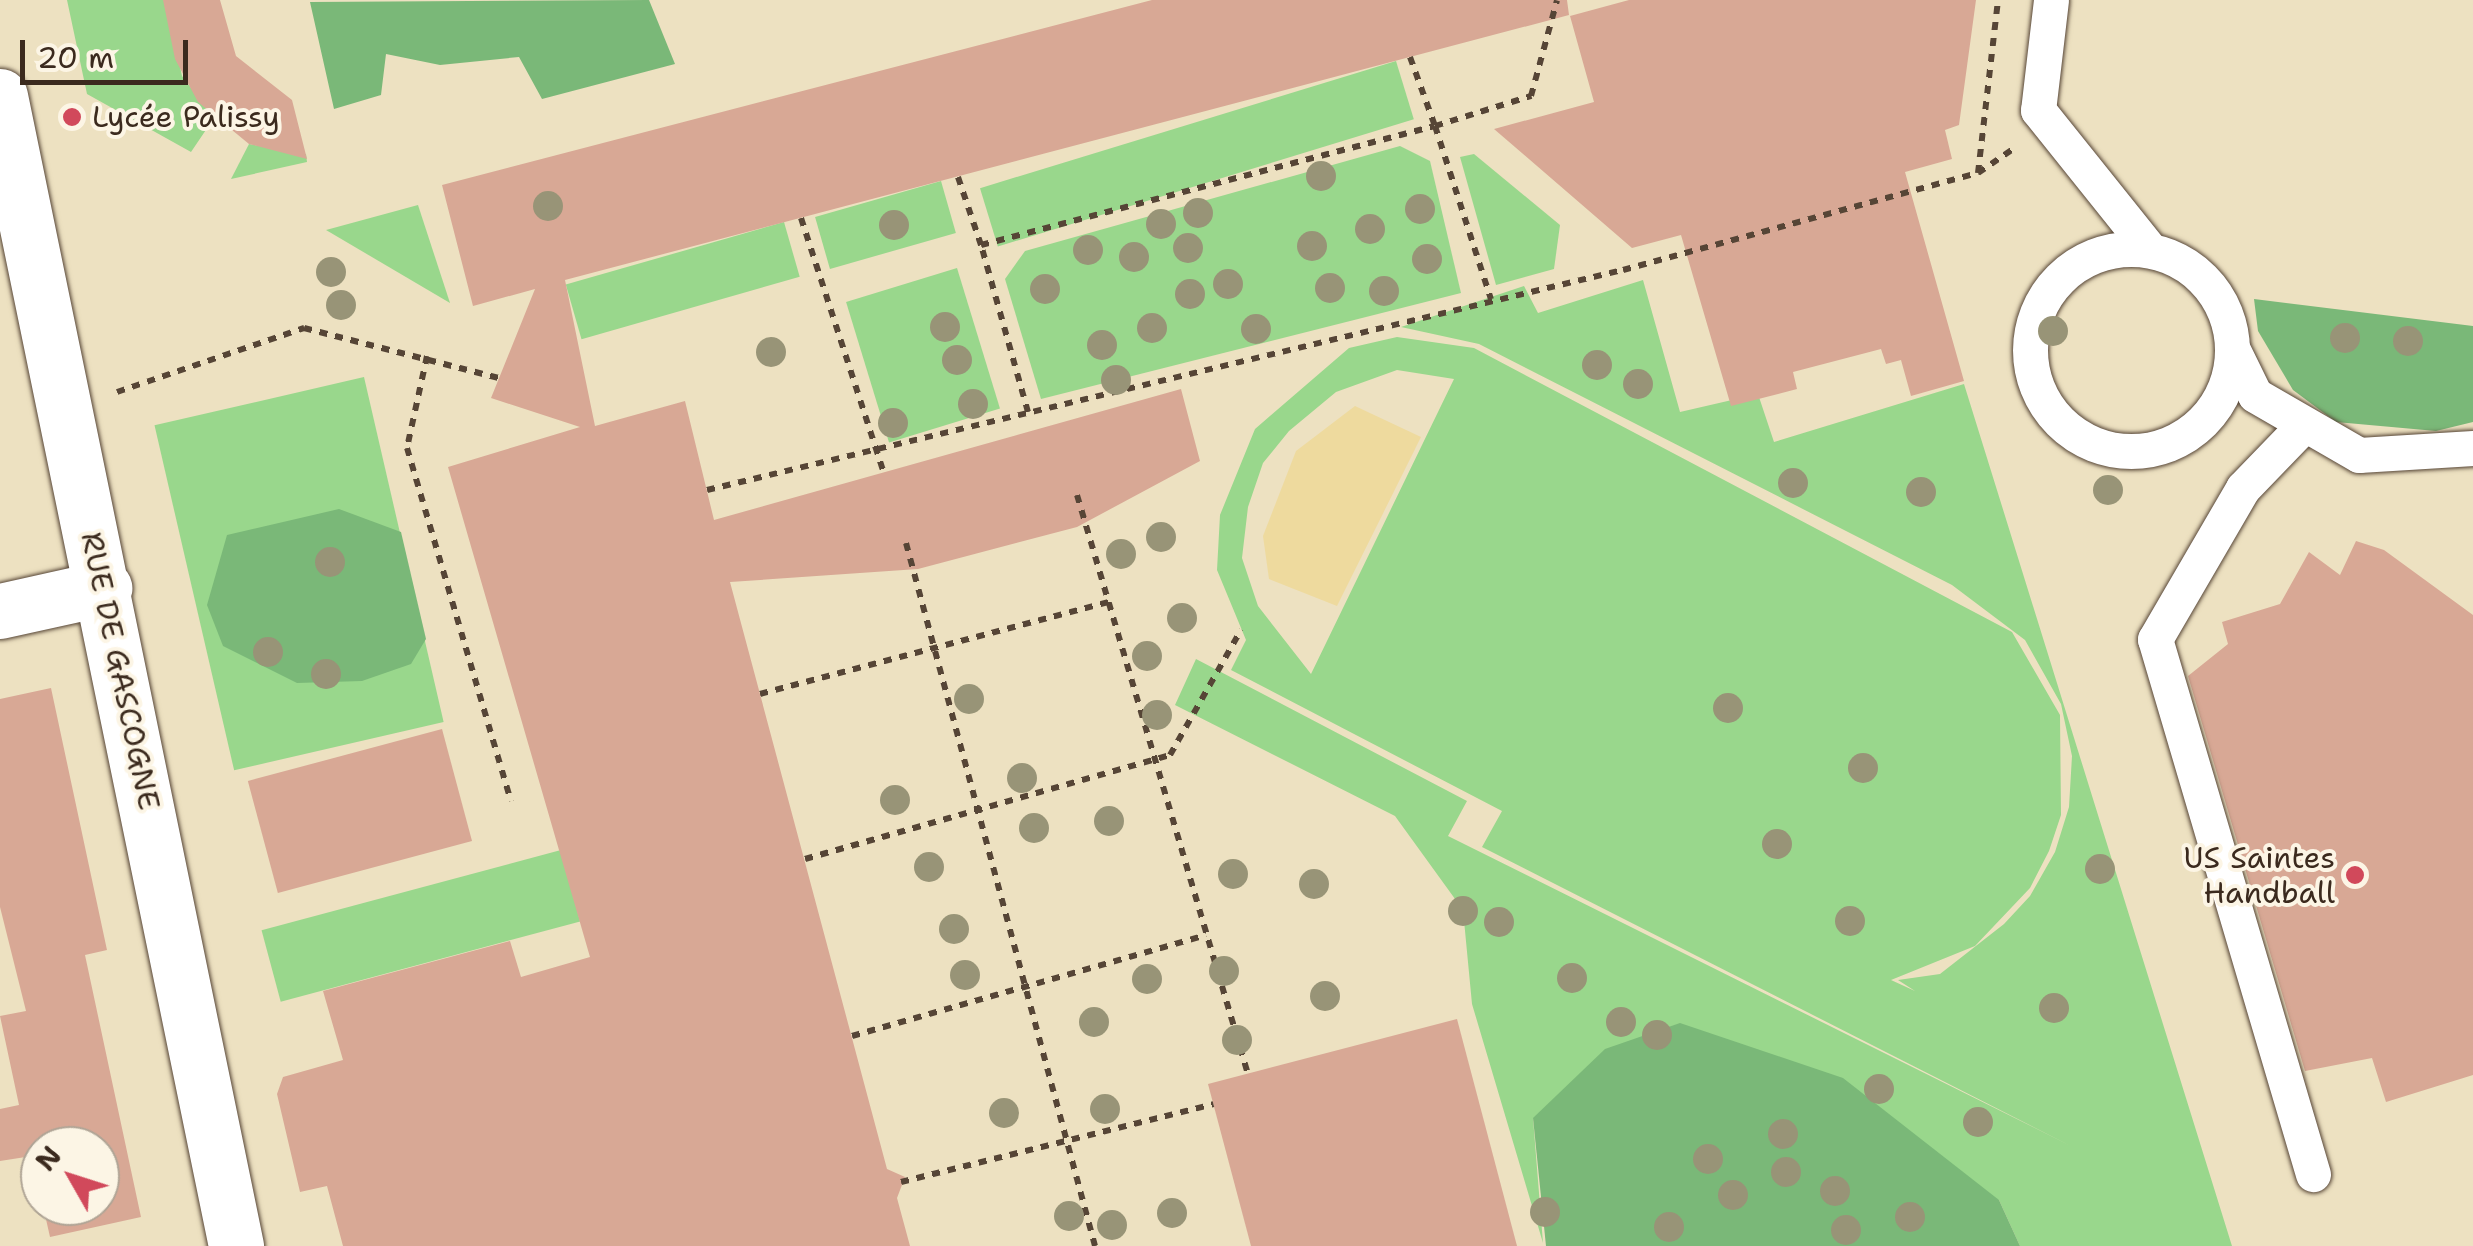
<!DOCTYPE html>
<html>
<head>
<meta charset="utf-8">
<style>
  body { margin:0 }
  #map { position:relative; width:2473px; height:1246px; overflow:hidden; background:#ede1c1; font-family:"Shantell Sans",sans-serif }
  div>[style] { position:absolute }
  .green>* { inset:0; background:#99d78c; transform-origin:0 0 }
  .forest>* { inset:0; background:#7ab878 }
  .sand>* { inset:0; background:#eeda9e }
  .building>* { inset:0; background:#d8a895; transform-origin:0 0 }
  .path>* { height:6px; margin-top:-3px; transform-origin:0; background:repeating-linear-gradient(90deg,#564536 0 8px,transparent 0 16px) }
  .roads { filter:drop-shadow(0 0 2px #564536) drop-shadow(0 0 2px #564536) }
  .service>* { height:35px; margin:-17.5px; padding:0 17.5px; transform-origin:17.5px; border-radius:17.5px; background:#fff }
  .service>.ring { margin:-17.5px; padding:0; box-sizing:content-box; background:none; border:35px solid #fff; border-radius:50% }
  .minor>* { height:55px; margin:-27.5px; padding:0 27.5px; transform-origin:27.5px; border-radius:27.5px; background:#fff }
  .tertiary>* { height:55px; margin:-27.5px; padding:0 27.5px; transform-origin:27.5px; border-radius:27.5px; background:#fff }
  .trees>* { width:30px; height:30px; margin:-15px; border-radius:50%; background:#989477 }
  .dots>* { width:28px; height:28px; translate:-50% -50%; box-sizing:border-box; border:5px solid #fcf5e5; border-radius:50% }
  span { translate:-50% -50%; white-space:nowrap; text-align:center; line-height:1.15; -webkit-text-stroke:8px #fcf5e5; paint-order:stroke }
  .poi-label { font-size:30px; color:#3b2a1e }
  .left { translate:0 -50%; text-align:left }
  .right { translate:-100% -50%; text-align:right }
  .street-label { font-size:30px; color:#3b2a1e }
  .north { position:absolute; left:20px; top:1126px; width:100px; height:100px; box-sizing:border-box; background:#fcf5e5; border:2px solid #afa495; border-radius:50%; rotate:309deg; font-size:28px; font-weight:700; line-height:40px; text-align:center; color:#3b2a1e }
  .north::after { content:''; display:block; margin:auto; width:35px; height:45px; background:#d1495b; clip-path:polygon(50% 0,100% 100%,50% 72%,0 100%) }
  .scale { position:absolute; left:20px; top:40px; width:168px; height:45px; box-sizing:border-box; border:5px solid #3b2a1e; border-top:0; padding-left:12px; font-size:30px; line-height:35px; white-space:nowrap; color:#3b2a1e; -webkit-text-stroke:8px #fcf5e5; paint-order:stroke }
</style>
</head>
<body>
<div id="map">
  <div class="green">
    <div style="clip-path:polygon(67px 0,166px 0,182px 76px,214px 118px,191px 152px,87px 94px)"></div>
    <div style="left:1396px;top:61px;width:61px;height:435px;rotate:73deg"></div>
    <div style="clip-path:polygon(249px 144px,306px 154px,307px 162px,231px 179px)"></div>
    <div style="clip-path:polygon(1400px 146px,1430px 161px,1461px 293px,1041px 399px,1005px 279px,1025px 251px)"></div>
    <div style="clip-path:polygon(1474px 154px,1560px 225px,1554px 269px,1496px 285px,1460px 157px)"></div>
    <div style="left:941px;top:181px;width:54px;height:131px;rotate:74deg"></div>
    <div style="clip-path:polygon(418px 205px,450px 303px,326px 230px)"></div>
    <div style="left:784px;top:222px;width:57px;height:227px;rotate:74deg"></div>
    <div style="left:957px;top:268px;width:147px;height:116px;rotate:73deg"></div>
    <div style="clip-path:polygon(evenodd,1643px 280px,1680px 412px,1758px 394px,1774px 442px,1964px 384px,2232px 1246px,2020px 1246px,1999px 1200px,1533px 1118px,1543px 1243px,1472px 1004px,1463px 910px,1395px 816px,1175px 705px,1196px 659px,1467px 801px,1448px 836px,2071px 1146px,1482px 847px,1502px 811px,1231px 670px,1246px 640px,1217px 570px,1220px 515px,1255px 429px,1349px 348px,1397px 337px,1474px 348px,2012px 632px,2060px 715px,2061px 815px,2049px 851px,2030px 888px,1975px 946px,1891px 980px,1915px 991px,1898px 980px,1940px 974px,2004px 924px,2030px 896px,2055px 852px,2069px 807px,2072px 756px,2061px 704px,2025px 640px,1952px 585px,1479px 344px,1401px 327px,1524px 286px,1538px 313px,1643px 280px,1397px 370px,1454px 379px,1311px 674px,1258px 606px,1242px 558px,1248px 507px,1263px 463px,1289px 431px,1336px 392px,1397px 370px)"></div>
    <div style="left:364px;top:377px;width:354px;height:215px;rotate:77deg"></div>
    <div style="left:561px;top:850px;width:74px;height:310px;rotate:75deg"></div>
  </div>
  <div class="forest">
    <div style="clip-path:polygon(649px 0,675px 64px,542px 99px,519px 57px,440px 65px,386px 54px,381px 95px,334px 109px,310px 2px)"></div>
    <div style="clip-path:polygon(2254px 299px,2473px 326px,2473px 422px,2436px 431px,2336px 422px,2293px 390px,2258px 331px)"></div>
    <div style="clip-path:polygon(339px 509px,401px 532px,426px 639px,411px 664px,362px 681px,297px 683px,223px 646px,207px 605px,227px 535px)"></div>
    <div style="clip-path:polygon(1680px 1023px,1843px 1078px,1999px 1200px,2020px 1246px,1546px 1246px,1533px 1118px,1605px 1049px)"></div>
  </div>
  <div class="sand">
    <div style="clip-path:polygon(1355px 406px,1421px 437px,1337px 606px,1269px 579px,1263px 536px,1296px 451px)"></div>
  </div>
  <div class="building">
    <div style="clip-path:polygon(163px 0,220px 0,236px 56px,292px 100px,307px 159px,249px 144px,198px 102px,175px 59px)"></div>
    <div style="clip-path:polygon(1152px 0,1567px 0,1569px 15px,565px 280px,595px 426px,685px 401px,714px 520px,1181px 389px,1200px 461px,1077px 527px,918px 569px,730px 582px,887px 1169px,905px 1177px,897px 1198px,910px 1246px,343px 1246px,327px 1186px,300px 1192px,277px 1094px,283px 1077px,343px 1060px,323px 991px,510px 941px,521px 977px,590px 957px,448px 467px,580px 427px,491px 398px,535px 289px,473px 306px,442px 185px)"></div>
    <div style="clip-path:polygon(1629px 0,1976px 0,1959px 125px,1945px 130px,1952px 159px,1905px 172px,1964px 381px,1911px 396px,1901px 360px,1886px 364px,1881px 349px,1793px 372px,1797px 389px,1731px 406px,1681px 235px,1632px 248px,1494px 129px,1594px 102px,1570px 16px)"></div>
    <div style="clip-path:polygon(2356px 541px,2384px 550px,2473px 615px,2473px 1075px,2386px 1102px,2372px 1058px,2305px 1071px,2188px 676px,2228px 644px,2222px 622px,2280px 604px,2309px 552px,2340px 575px)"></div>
    <div style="clip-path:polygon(51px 688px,107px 950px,85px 955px,141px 1217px,50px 1237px,43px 1206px,100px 1206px,100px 1146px,40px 1146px,40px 1192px,32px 1156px,0 1161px,0 1109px,19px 1105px,0 1016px,26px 1011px,0 907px,0 699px)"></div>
    <div style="left:442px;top:729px;width:116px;height:201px;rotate:75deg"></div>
    <div style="clip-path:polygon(1457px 1019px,1517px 1246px,1251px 1246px,1208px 1084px)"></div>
  </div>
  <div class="path">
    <div style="left:1410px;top:57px;width:73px;rotate:70.1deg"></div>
    <div style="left:1435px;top:126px;width:101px;rotate:-17.4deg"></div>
    <div style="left:1531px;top:96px;width:99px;rotate:-74.8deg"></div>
    <div style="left:1978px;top:173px;width:42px;rotate:-34.4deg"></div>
    <div style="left:958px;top:177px;width:72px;rotate:71.3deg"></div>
    <div style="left:801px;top:218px;width:268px;rotate:72deg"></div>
    <div style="left:427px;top:356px;width:94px;rotate:102.3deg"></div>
    <div style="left:407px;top:448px;width:368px;rotate:73.6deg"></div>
    <div style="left:117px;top:392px;width:198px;rotate:-18.9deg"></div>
    <div style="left:304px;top:328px;width:201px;rotate:14.4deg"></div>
    <div style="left:1028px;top:412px;width:173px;rotate:-105.7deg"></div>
    <div style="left:981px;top:245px;width:469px;rotate:-14.7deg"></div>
    <div style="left:1435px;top:126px;width:182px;rotate:72.1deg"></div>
    <div style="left:707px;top:490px;width:942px;rotate:-13.51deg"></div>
    <div style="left:1623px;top:270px;width:368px;rotate:-15.3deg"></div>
    <div style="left:1978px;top:173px;width:174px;rotate:-83.4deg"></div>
    <div style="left:1077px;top:495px;width:604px;rotate:73.55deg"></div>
    <div style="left:906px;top:543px;width:728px;rotate:74.95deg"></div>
    <div style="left:760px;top:694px;width:361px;rotate:-14.8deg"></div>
    <div style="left:805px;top:859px;width:380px;rotate:-15.9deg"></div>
    <div style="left:1170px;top:755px;width:144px;rotate:-60.4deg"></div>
    <div style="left:852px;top:1036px;width:368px;rotate:-15.9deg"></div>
    <div style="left:901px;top:1182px;width:322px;rotate:-14deg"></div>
  </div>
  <div class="roads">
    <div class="service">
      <div style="left:2051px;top:0;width:111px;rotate:96.7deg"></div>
      <div style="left:2038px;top:110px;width:179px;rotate:51.3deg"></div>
      <div class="ring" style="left:2030px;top:249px;width:167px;height:167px"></div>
      <div style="left:2232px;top:348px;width:52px;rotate:63.9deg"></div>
      <div style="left:2255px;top:395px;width:120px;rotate:30deg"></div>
      <div style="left:2359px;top:455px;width:114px;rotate:-3.5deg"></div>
      <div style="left:2300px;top:429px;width:82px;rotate:134deg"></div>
      <div style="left:2243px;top:488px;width:175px;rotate:120.2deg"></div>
      <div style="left:2155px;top:639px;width:558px;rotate:73.55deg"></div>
    </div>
    <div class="minor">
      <div style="left:0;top:611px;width:107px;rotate:-12.5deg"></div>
    </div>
    <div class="tertiary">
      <div style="left:0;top:96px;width:1174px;rotate:78.4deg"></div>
    </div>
  </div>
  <div class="trees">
    <div style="left:1321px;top:176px"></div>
    <div style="left:548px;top:206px"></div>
    <div style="left:1420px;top:209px"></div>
    <div style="left:1198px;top:213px"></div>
    <div style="left:1161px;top:224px"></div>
    <div style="left:894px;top:225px"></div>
    <div style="left:1370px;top:229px"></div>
    <div style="left:1312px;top:246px"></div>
    <div style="left:1188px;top:248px"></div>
    <div style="left:1088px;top:250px"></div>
    <div style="left:1134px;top:257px"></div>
    <div style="left:1427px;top:259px"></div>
    <div style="left:331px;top:272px"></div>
    <div style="left:1228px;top:284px"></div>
    <div style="left:1330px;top:288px"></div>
    <div style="left:1045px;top:289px"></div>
    <div style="left:1384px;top:291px"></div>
    <div style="left:1190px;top:294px"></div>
    <div style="left:341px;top:305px"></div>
    <div style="left:945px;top:327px"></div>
    <div style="left:1152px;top:328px"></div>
    <div style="left:1256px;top:329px"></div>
    <div style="left:2053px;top:331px"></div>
    <div style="left:2345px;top:338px"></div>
    <div style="left:2408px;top:341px"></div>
    <div style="left:1102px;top:345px"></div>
    <div style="left:771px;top:352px"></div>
    <div style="left:957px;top:360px"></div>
    <div style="left:1597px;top:365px"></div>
    <div style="left:1116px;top:380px"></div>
    <div style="left:1638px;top:384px"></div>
    <div style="left:973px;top:404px"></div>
    <div style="left:893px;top:423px"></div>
    <div style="left:1793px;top:483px"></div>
    <div style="left:2108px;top:490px"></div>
    <div style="left:1921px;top:492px"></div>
    <div style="left:1161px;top:537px"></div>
    <div style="left:1121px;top:554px"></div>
    <div style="left:330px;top:562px"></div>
    <div style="left:1182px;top:618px"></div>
    <div style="left:268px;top:652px"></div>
    <div style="left:1147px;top:656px"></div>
    <div style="left:326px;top:674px"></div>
    <div style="left:969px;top:699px"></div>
    <div style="left:1728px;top:708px"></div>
    <div style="left:1157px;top:715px"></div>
    <div style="left:1863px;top:768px"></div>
    <div style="left:1022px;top:778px"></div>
    <div style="left:895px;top:800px"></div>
    <div style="left:1109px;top:821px"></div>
    <div style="left:1034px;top:828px"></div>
    <div style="left:1777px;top:844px"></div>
    <div style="left:929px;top:867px"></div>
    <div style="left:2100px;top:869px"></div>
    <div style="left:1233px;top:874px"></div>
    <div style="left:1314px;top:884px"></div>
    <div style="left:1463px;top:911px"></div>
    <div style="left:1850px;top:921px"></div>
    <div style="left:1499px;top:922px"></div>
    <div style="left:954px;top:929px"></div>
    <div style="left:1224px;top:971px"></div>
    <div style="left:965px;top:975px"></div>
    <div style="left:1572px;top:978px"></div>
    <div style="left:1147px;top:979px"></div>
    <div style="left:1325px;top:996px"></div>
    <div style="left:2054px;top:1008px"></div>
    <div style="left:1094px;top:1022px"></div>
    <div style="left:1621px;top:1022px"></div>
    <div style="left:1657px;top:1035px"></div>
    <div style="left:1237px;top:1040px"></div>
    <div style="left:1879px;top:1089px"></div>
    <div style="left:1105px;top:1109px"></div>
    <div style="left:1004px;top:1113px"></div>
    <div style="left:1978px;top:1122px"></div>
    <div style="left:1783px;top:1134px"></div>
    <div style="left:1708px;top:1159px"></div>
    <div style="left:1786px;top:1172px"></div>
    <div style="left:1835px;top:1191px"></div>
    <div style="left:1733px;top:1195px"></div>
    <div style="left:1545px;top:1212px"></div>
    <div style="left:1172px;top:1213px"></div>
    <div style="left:1069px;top:1216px"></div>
    <div style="left:1910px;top:1217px"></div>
    <div style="left:1112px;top:1225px"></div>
    <div style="left:1669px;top:1227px"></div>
    <div style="left:1846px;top:1230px"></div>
  </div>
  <div class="dots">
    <div style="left:72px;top:117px;background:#d1495b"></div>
    <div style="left:2355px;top:875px;background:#d1495b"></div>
  </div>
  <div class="poi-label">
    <span class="left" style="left:92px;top:117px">Lycée Palissy</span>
    <span class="right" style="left:2335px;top:875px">US Saintes<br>Handball</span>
  </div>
  <div class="street-label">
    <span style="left:120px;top:671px;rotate:78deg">RUE DE GASCOGNE</span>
  </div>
  <div class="north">N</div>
  <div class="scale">20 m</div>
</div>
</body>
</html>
